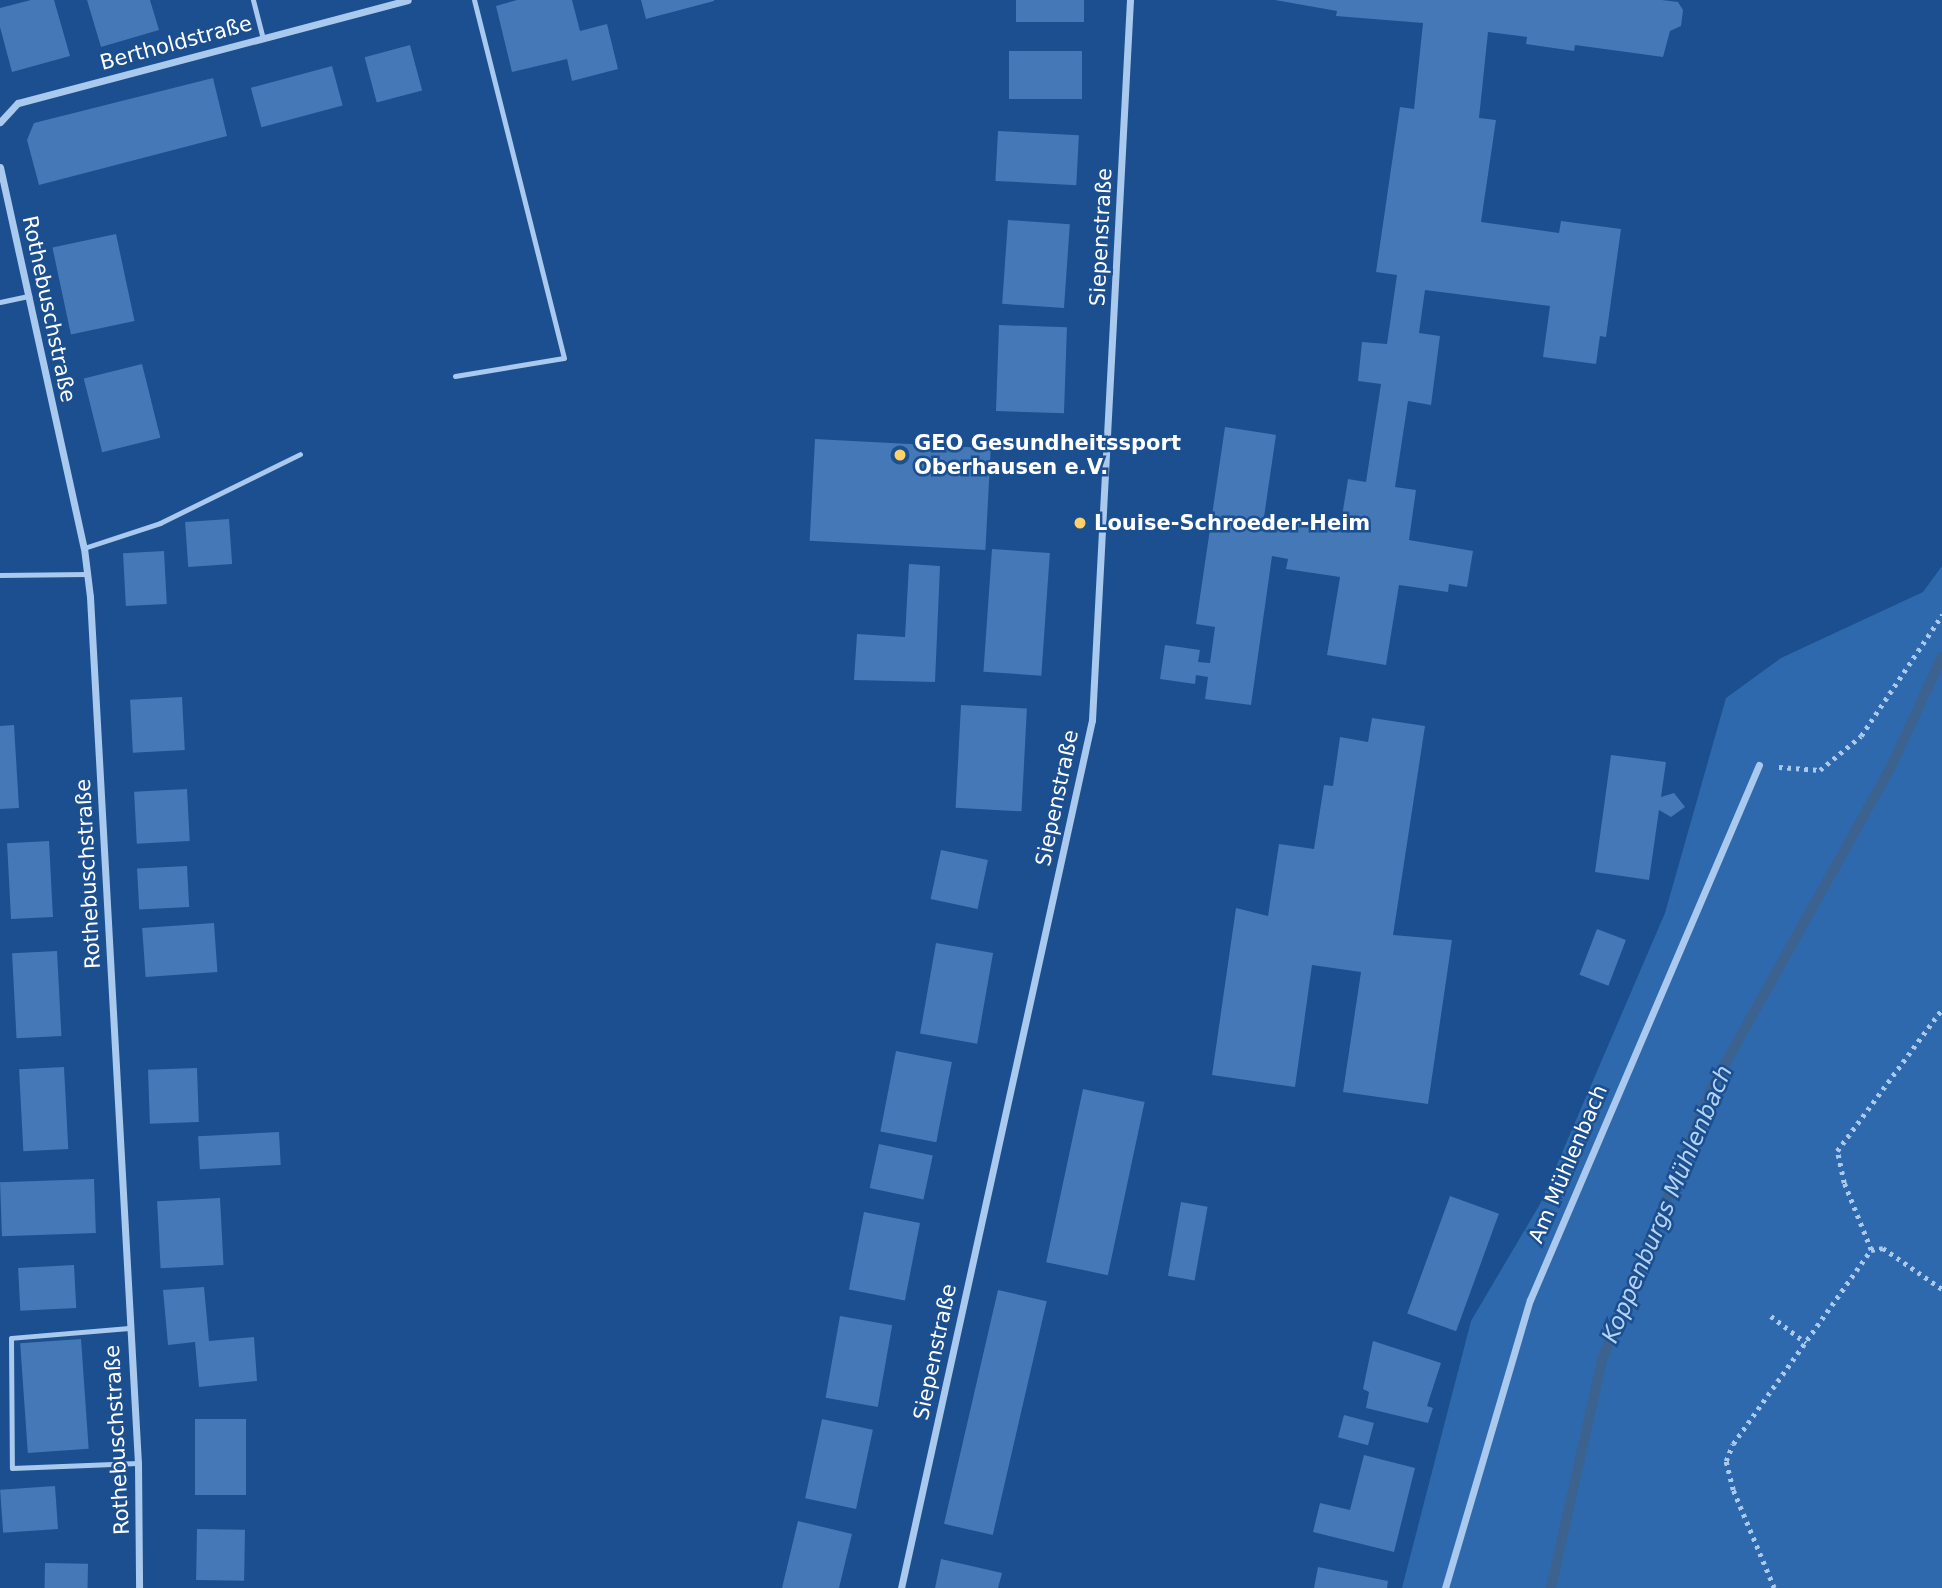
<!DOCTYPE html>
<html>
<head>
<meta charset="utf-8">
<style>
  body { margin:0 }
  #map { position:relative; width:1942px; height:1588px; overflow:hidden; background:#1b4f8f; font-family:"DejaVu Sans",sans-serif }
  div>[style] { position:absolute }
  .green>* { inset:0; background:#2e69ad }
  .stream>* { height:10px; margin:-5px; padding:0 5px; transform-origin:5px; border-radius:5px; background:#3c6290 }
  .building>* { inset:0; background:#4478b7; transform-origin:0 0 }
  .path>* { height:4.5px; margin-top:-2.25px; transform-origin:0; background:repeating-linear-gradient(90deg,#a9c9ee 0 3.5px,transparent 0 8.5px) }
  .service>* { height:5px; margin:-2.5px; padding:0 2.5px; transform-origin:2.5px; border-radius:2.5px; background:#a9c9ee }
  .minor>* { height:7px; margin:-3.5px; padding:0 3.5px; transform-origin:3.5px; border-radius:3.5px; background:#a9c9ee }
  .dots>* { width:19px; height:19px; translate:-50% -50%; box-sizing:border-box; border:4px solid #1b4f8f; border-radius:50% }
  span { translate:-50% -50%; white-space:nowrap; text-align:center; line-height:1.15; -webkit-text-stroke:5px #1b4f8f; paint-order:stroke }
  .street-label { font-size:21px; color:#fff }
  .poi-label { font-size:21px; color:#fff; font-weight:700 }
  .left { translate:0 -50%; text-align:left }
  .water-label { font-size:23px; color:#b5d3f5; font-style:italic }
</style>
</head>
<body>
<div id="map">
  <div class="green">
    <div style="clip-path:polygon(1942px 566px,1942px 1588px,1402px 1588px,1471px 1321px,1540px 1204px,1665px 913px,1726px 698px,1781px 658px,1923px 592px)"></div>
  </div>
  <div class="stream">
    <div style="left:1551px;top:1588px;width:234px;rotate:-77.4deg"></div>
    <div style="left:1602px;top:1360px;width:292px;rotate:-68.1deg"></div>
    <div style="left:1711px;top:1089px;width:364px;rotate:-60.8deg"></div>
    <div style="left:1889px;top:771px;width:126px;rotate:-65.1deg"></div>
  </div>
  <div class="building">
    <div style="clip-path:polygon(31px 0,54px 0,70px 56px,12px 72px,0 27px,0 8px)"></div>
    <div style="clip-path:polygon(87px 0,150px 0,159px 30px,101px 47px)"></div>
    <div style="clip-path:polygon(517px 0,572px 0,580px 31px,607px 24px,618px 69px,572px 81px,567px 59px,512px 72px,496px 6px)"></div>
    <div style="clip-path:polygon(641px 0,714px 0,714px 1px,646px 19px)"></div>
    <div style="left:1016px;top:0;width:68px;height:22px"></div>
    <div style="clip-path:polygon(1275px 0,1662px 0,1678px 2px,1683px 10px,1681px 26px,1670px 31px,1663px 57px,1575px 45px,1574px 51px,1526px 44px,1527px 37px,1488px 32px,1479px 118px,1496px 120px,1481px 222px,1559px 233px,1561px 221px,1621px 229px,1606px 337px,1600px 336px,1596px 364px,1543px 357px,1550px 306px,1425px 290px,1419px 333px,1440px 336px,1431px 405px,1408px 401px,1395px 487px,1416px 490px,1409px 540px,1473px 551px,1467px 587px,1449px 584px,1448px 592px,1399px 585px,1386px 665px,1327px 655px,1340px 577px,1286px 569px,1288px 559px,1272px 556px,1251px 705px,1205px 699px,1208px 677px,1196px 675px,1195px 684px,1160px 679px,1165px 645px,1200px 650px,1198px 662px,1210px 663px,1215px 627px,1196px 624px,1225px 427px,1276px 435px,1264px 517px,1340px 529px,1348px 479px,1366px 482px,1381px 384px,1358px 381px,1362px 342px,1387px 344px,1397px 275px,1376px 272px,1400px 107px,1414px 109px,1423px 23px,1336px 16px,1337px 11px)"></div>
    <div style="left:410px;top:45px;width:47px;height:47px;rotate:75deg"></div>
    <div style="left:1009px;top:51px;width:73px;height:48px"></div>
    <div style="left:332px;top:66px;width:41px;height:84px;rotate:75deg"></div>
    <div style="clip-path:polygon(213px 78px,227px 136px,39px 185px,27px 140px,34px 123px)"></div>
    <div style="left:998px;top:131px;width:81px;height:50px;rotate:3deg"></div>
    <div style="left:1008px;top:220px;width:62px;height:84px;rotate:4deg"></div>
    <div style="left:116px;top:234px;width:89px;height:65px;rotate:78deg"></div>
    <div style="left:999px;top:325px;width:68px;height:86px;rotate:2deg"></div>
    <div style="left:142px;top:364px;width:76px;height:60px;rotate:76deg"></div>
    <div style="left:815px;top:439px;width:176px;height:102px;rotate:3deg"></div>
    <div style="left:229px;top:519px;width:45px;height:44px;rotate:86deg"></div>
    <div style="left:992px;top:549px;width:58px;height:123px;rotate:4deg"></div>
    <div style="left:164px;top:551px;width:53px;height:41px;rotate:87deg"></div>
    <div style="clip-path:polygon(909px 564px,940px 566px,935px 682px,854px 680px,857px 634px,905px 637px)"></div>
    <div style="left:182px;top:697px;width:53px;height:52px;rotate:87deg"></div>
    <div style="left:961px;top:705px;width:66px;height:103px;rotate:3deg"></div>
    <div style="clip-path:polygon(1372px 718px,1425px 726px,1393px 935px,1452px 940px,1428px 1104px,1343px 1092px,1361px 972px,1312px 965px,1295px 1087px,1212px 1075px,1236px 908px,1268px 916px,1279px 844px,1314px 849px,1324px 785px,1333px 786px,1340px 737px,1368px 742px)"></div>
    <div style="clip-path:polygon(14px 725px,19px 808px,0 809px,0 726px)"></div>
    <div style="clip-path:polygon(1611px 755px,1666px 762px,1661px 797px,1674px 793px,1685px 807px,1671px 817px,1659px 810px,1649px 880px,1595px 872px)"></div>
    <div style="left:187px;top:789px;width:52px;height:53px;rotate:87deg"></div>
    <div style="left:49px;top:841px;width:76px;height:42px;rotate:87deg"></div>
    <div style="left:941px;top:850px;width:48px;height:50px;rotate:12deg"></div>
    <div style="left:187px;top:866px;width:41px;height:50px;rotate:87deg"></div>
    <div style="left:214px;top:923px;width:49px;height:72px;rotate:86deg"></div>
    <div style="left:1597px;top:929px;width:31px;height:49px;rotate:21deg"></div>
    <div style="left:936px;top:943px;width:58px;height:92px;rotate:10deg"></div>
    <div style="left:57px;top:951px;width:85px;height:45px;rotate:87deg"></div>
    <div style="left:896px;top:1051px;width:57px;height:82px;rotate:11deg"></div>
    <div style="left:64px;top:1067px;width:82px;height:45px;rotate:87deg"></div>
    <div style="left:197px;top:1068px;width:54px;height:49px;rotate:88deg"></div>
    <div style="left:1083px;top:1089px;width:63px;height:177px;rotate:12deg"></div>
    <div style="left:279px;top:1132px;width:33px;height:81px;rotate:87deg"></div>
    <div style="left:879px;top:1144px;width:55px;height:45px;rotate:12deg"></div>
    <div style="left:94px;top:1179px;width:54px;height:94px;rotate:88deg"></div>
    <div style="left:1450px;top:1196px;width:52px;height:125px;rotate:20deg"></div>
    <div style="left:220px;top:1198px;width:67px;height:63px;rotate:87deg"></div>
    <div style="left:1181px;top:1202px;width:27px;height:75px;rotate:10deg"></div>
    <div style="left:864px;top:1212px;width:57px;height:79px;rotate:11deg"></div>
    <div style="left:74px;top:1265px;width:43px;height:56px;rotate:87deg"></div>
    <div style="clip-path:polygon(204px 1287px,209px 1341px,254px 1337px,257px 1381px,199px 1387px,195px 1342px,168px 1345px,163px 1290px)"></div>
    <div style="left:998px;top:1290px;width:50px;height:240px;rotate:13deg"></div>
    <div style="left:840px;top:1316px;width:53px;height:83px;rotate:10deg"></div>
    <div style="left:81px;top:1339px;width:110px;height:61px;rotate:86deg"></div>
    <div style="clip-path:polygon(1373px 1341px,1441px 1363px,1427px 1406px,1433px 1408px,1428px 1423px,1366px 1408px,1369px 1392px,1363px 1389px)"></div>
    <div style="left:1344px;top:1415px;width:31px;height:23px;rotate:15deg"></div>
    <div style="left:195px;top:1419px;width:51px;height:76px"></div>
    <div style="left:822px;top:1419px;width:52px;height:81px;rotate:12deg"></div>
    <div style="clip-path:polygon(1364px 1455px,1415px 1468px,1394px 1552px,1313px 1532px,1320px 1503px,1350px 1510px)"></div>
    <div style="left:55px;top:1486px;width:43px;height:55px;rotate:86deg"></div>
    <div style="clip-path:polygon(798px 1521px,852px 1534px,839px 1588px,782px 1588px)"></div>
    <div style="left:197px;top:1529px;width:48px;height:51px;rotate:1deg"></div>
    <div style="clip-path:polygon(941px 1559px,1002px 1573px,998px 1588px,935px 1588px)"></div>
    <div style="left:45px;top:1563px;width:43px;height:25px;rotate:1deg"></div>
    <div style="clip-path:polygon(1318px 1567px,1388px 1581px,1387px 1588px,1314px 1588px)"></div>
  </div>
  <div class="path">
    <div style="left:1779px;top:767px;width:41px;rotate:4.2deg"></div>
    <div style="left:1820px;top:770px;width:53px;rotate:-39.7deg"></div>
    <div style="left:1861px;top:736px;width:146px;rotate:-56.2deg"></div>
    <div style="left:1871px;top:1250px;width:12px;rotate:-9deg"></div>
    <div style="left:1883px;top:1248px;width:72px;rotate:34.8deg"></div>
    <div style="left:1771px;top:1316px;width:44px;rotate:37.6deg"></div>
    <div style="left:1774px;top:1588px;width:106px;rotate:-112.7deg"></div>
    <div style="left:1733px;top:1490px;width:30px;rotate:-104deg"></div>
    <div style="left:1726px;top:1461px;width:18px;rotate:-68deg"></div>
    <div style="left:1733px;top:1444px;width:238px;rotate:-54.6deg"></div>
    <div style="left:1871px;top:1250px;width:72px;rotate:-111.9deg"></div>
    <div style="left:1844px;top:1183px;width:33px;rotate:-102deg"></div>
    <div style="left:1837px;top:1151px;width:177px;rotate:-53.5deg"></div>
  </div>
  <div class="service">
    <div style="left:253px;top:0;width:40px;rotate:75.6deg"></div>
    <div style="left:0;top:302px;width:30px;rotate:-12deg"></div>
    <div style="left:455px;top:376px;width:110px;rotate:-9.4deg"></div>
    <div style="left:564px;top:358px;width:369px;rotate:-104.1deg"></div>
    <div style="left:84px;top:548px;width:80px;rotate:-18.2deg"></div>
    <div style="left:160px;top:523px;width:156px;rotate:-26.2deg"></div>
    <div style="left:0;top:575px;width:87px;rotate:-0.7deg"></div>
    <div style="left:129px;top:1328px;width:118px;rotate:175.2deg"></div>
    <div style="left:11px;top:1338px;width:130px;rotate:89.6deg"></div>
    <div style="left:12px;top:1468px;width:126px;rotate:-2.3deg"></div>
  </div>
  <div class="minor">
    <div style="left:0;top:122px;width:26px;rotate:-47deg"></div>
    <div style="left:18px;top:103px;width:403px;rotate:-14.8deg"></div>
    <div style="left:0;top:167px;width:390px;rotate:77.6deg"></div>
    <div style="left:84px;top:548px;width:49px;rotate:83deg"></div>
    <div style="left:90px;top:597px;width:867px;rotate:86.83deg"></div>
    <div style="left:138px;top:1463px;width:125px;rotate:89.5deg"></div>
    <div style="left:901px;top:1588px;width:889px;rotate:-77.59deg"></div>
    <div style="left:1092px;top:720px;width:721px;rotate:-86.98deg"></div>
    <div style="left:1445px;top:1588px;width:300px;rotate:-73.6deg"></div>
    <div style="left:1530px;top:1300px;width:582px;rotate:-66.83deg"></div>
  </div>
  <div class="dots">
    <div style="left:900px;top:455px;background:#ffd166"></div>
    <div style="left:1080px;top:523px;background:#ffd166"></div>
  </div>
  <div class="street-label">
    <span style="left:176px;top:43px;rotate:-15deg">Bertholdstraße</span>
    <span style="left:1101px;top:237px;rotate:-87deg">Siepenstraße</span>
    <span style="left:49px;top:309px;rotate:78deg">Rothebuschstraße</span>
    <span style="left:1057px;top:798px;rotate:-78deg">Siepenstraße</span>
    <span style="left:88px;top:874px;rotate:-93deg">Rothebuschstraße</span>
    <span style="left:1568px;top:1164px;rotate:-67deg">Am Mühlenbach</span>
    <span style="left:935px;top:1352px;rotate:-78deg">Siepenstraße</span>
    <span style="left:117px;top:1440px;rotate:-93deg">Rothebuschstraße</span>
  </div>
  <div class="poi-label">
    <span class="left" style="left:914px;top:455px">GEO Gesundheitssport<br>Oberhausen e.V.</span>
    <span class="left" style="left:1094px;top:523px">Louise-Schroeder-Heim</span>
  </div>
  <div class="water-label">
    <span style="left:1667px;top:1204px;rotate:-67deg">Koppenburgs Mühlenbach</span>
  </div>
</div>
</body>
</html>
